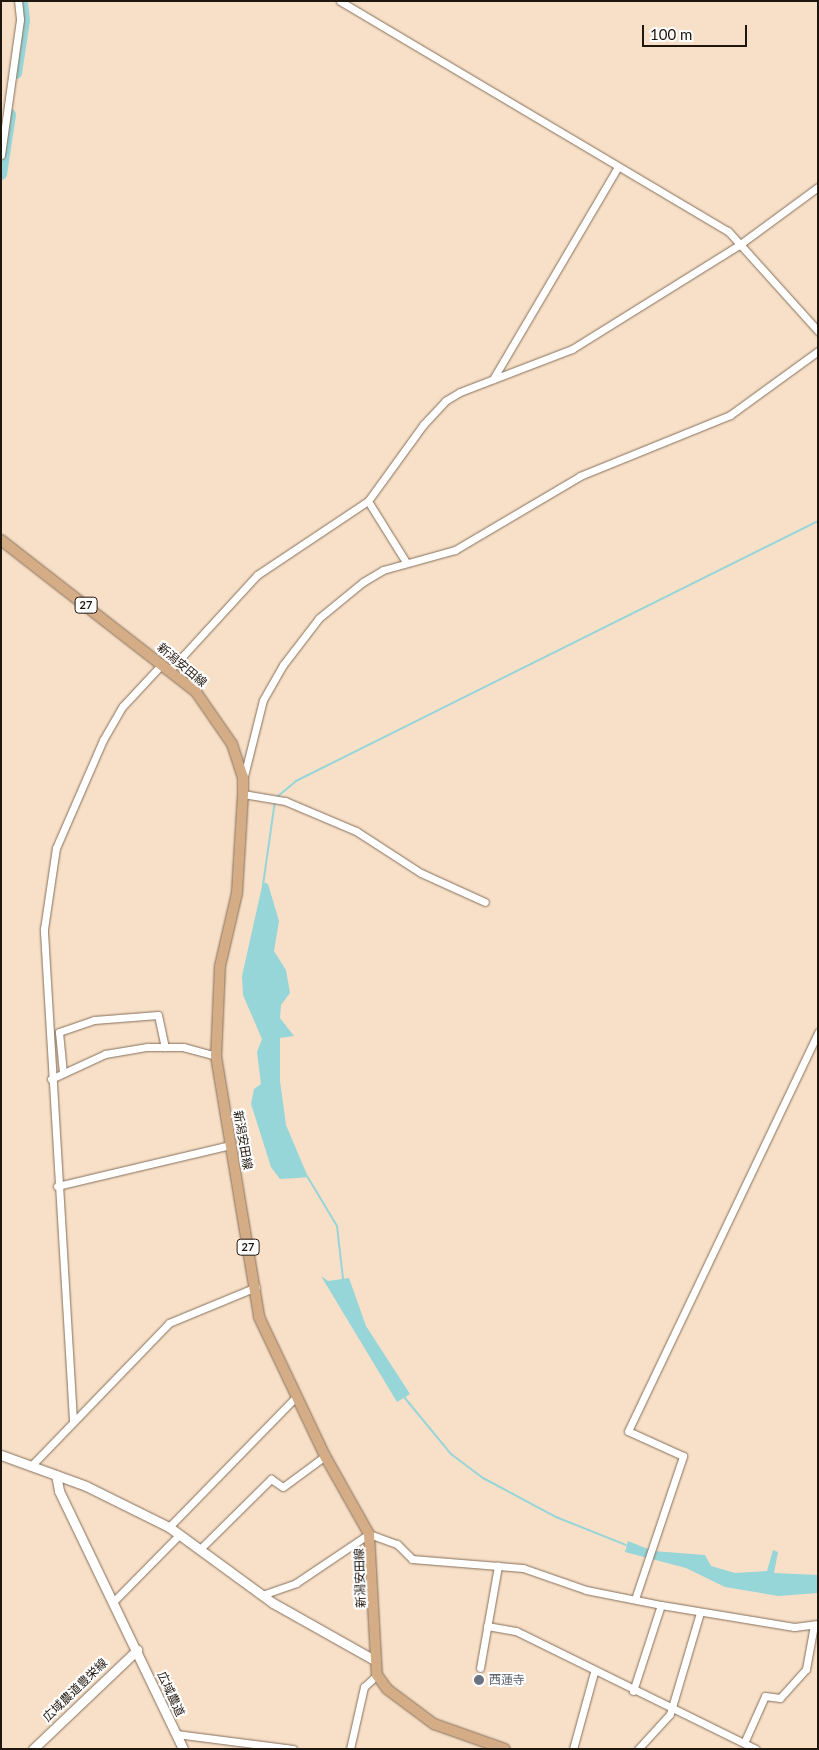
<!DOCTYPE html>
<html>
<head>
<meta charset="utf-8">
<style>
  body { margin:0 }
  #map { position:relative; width:819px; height:1750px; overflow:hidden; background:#f8e0c8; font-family:Lato,"Noto Sans JP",sans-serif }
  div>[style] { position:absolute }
  .water>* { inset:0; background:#96d5d8 }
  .stream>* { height:2px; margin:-1px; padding:0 1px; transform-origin:1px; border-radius:1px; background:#96d5d8 }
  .river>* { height:12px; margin:-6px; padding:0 6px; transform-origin:6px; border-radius:6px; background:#96d5d8 }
  .roads { filter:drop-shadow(0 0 1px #856f5a) drop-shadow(0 0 1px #856f5a) }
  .minor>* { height:7px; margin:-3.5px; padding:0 3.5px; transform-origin:3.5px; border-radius:3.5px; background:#fff }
  .tertiary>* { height:9px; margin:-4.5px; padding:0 4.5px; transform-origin:4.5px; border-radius:4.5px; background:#fff }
  .primary>* { height:10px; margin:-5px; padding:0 5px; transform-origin:5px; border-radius:5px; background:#d4ac85 }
  .dots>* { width:14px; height:14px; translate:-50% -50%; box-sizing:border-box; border:2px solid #fff; border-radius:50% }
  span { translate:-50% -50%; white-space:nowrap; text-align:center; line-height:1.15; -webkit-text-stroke:4px #fff; paint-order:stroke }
  .shield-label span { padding:1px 4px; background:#fff; border:1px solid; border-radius:4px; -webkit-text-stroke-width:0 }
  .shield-label { font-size:11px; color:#1f160e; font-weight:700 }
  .street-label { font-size:12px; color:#1f160e }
  .worship-label { font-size:12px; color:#5b616d }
  .left { translate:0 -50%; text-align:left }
  .frame { position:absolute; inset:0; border:2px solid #1f160e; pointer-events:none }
  .scale { position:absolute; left:642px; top:25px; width:105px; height:22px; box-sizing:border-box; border:2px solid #1f160e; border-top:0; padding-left:6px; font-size:15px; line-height:18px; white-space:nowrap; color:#1f160e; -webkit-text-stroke:4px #fff; paint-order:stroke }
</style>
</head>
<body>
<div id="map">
  <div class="water">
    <div style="clip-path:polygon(263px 882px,268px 884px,279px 921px,274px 951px,286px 970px,290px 993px,281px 1005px,280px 1018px,294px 1036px,280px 1038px,280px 1081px,286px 1125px,308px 1177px,298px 1178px,280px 1179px,271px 1167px,251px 1104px,254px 1089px,261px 1084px,257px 1052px,262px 1039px,243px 995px,242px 976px)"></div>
    <div style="clip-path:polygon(321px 1276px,328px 1281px,349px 1278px,366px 1326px,410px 1394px,397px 1402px)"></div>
    <div style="clip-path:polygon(628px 1541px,653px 1551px,705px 1555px,711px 1566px,735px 1573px,767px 1571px,773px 1550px,778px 1552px,774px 1573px,818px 1575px,818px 1593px,778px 1596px,725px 1587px,686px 1568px,625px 1552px)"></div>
  </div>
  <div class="stream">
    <div style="left:277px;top:797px;width:25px;rotate:-40deg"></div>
    <div style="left:296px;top:781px;width:583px;rotate:-26.48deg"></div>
    <div style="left:263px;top:885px;width:85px;rotate:-81.9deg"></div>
    <div style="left:307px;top:1176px;width:58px;rotate:59deg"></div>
    <div style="left:337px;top:1226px;width:53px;rotate:83.5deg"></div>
    <div style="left:404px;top:1397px;width:74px;rotate:50.5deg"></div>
    <div style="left:451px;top:1454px;width:40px;rotate:37deg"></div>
    <div style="left:483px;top:1478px;width:83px;rotate:28.1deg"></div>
    <div style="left:556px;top:1517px;width:75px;rotate:21.8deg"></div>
  </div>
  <div class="river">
    <div style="left:16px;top:73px;width:53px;rotate:-81.3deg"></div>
    <div style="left:24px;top:21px;width:20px;rotate:-96deg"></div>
    <div style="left:1px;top:174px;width:60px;rotate:-81.3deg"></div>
  </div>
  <div class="roads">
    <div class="minor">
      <div style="left:340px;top:1px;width:451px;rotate:30.7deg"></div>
      <div style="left:728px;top:231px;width:135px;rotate:48deg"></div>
      <div style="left:1px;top:155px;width:137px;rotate:-82deg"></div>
      <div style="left:20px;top:19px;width:18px;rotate:-96deg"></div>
      <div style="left:493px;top:379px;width:246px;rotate:-59.5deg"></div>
      <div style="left:368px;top:501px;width:72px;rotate:58.1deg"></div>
      <div style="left:170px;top:670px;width:129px;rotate:-47.5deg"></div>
      <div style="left:257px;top:575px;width:133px;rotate:-33.7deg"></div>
      <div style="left:368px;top:501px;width:94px;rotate:-54.1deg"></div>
      <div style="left:423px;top:425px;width:33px;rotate:-47deg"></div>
      <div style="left:445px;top:401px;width:17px;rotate:-31deg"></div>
      <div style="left:460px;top:392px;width:120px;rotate:-21deg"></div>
      <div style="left:572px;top:349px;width:197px;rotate:-31.9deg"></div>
      <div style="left:739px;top:245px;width:98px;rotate:-36.3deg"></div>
      <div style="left:244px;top:776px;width:78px;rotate:-76deg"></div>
      <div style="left:263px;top:700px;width:40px;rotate:-60.3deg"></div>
      <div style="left:283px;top:665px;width:59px;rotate:-52.5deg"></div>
      <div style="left:319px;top:618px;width:57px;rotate:-39.3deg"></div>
      <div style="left:363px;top:582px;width:23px;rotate:-31deg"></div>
      <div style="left:383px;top:570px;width:75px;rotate:-15.5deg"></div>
      <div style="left:455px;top:550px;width:145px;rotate:-30.6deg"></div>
      <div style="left:580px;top:476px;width:162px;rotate:-22.1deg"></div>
      <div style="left:730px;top:415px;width:109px;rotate:-36deg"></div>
      <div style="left:243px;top:794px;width:43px;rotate:9.5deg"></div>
      <div style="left:285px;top:801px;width:77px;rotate:22.9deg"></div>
      <div style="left:356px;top:831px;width:77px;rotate:32.9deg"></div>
      <div style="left:421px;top:873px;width:70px;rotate:24.4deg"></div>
      <div style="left:63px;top:1073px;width:41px;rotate:-95.6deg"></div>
      <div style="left:59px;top:1032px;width:37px;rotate:-19deg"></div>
      <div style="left:94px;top:1020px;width:64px;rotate:-4.5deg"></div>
      <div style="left:158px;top:1015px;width:33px;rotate:78deg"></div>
      <div style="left:51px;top:1079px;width:60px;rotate:-24.8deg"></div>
      <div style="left:105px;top:1054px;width:43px;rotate:-9.5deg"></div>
      <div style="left:147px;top:1047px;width:36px"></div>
      <div style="left:183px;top:1047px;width:34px;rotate:15deg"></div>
      <div style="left:57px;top:1186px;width:179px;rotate:-13.3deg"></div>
      <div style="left:73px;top:1420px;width:492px;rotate:-93.4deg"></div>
      <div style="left:44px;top:929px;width:82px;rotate:-81.6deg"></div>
      <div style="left:56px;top:848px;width:118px;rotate:-66.5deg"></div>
      <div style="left:103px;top:740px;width:39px;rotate:-60deg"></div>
      <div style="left:123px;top:706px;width:57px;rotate:-47.1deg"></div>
      <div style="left:31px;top:1466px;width:199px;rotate:-46deg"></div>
      <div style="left:169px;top:1323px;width:94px;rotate:-22.5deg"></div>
      <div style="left:169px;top:1527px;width:180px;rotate:-45.7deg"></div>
      <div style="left:200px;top:1549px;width:100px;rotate:-44.6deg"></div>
      <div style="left:271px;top:1479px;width:14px;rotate:34deg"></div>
      <div style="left:283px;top:1487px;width:52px;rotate:-36.4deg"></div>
      <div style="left:262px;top:1595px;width:36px;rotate:-19deg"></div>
      <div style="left:296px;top:1583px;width:88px;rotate:-33.9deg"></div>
      <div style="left:369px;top:1534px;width:30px;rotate:20deg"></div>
      <div style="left:397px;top:1544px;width:21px;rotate:45deg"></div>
      <div style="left:412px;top:1559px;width:111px;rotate:4.6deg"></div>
      <div style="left:523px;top:1568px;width:67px;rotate:19.2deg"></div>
      <div style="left:586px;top:1590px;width:76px;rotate:11.3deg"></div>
      <div style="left:661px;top:1605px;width:135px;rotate:9.4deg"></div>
      <div style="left:794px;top:1627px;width:24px;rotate:-7deg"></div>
      <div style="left:635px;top:1599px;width:151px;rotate:-71.4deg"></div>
      <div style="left:683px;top:1456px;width:60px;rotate:-155.6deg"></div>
      <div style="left:628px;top:1431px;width:442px;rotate:-64.5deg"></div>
      <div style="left:113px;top:1602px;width:94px;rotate:-45.4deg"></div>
      <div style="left:487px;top:1626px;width:29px;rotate:10deg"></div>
      <div style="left:516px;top:1631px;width:267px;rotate:26.2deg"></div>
      <div style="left:480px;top:1668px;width:104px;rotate:-80deg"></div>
      <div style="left:633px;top:1691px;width:90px;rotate:-72deg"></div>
      <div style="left:176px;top:1734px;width:118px;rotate:7.3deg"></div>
      <div style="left:744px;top:1743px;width:51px;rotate:-65.9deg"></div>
      <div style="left:765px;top:1696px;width:15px;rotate:8deg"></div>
      <div style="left:780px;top:1698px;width:39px;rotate:-48deg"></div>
      <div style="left:806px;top:1669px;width:45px;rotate:-79.7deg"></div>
      <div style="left:350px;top:1749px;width:64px;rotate:-77.3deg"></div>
      <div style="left:364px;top:1687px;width:18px;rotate:-43deg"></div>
      <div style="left:573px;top:1749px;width:80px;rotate:-74.7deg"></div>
      <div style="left:638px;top:1749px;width:47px;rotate:-47.6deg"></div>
      <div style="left:670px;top:1714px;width:105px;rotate:-73.5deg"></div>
    </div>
    <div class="tertiary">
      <div style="left:1px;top:1455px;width:90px;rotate:20deg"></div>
      <div style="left:86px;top:1486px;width:93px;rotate:26.3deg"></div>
      <div style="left:169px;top:1527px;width:129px;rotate:36.2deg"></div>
      <div style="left:273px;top:1603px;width:116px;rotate:29.4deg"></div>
      <div style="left:56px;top:1475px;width:16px;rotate:79deg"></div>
      <div style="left:59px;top:1491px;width:286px;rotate:64.3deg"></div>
      <div style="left:33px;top:1749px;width:144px;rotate:-43.6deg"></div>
    </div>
    <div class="primary">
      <div style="left:1px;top:540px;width:247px;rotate:37.9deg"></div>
      <div style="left:196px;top:692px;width:63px;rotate:55.3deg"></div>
      <div style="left:232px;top:744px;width:35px;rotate:72deg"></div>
      <div style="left:243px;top:777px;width:17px;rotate:90deg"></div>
      <div style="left:243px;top:794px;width:99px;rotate:93.5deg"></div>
      <div style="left:237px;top:893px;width:75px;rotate:103.1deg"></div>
      <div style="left:220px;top:966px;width:90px;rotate:92.5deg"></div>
      <div style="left:216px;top:1056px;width:265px;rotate:80.6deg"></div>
      <div style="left:259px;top:1317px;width:154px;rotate:64.6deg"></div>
      <div style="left:325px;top:1456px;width:90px;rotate:60.6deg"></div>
      <div style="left:369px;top:1534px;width:141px;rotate:86.8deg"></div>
      <div style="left:377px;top:1675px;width:17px;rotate:54deg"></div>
      <div style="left:387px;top:1689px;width:59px;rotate:36.7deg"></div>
      <div style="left:434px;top:1724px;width:75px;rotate:19.4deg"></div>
    </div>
  </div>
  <div class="dots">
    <div style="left:479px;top:1680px;background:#6b7280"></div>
  </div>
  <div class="shield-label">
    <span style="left:86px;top:605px">27</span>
    <span style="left:248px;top:1247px">27</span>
  </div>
  <div class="street-label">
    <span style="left:182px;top:665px;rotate:40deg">新潟安田線</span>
    <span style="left:243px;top:1140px;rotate:80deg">新潟安田線</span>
    <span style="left:360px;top:1578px;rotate:-92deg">新潟安田線</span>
    <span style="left:75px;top:1690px;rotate:-44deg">広域農道豊栄線</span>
    <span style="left:171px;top:1694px;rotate:65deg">広域農道</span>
  </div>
  <div class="worship-label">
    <span class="left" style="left:489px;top:1680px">西蓮寺</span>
  </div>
  <div class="frame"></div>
  <div class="scale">100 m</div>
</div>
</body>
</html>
